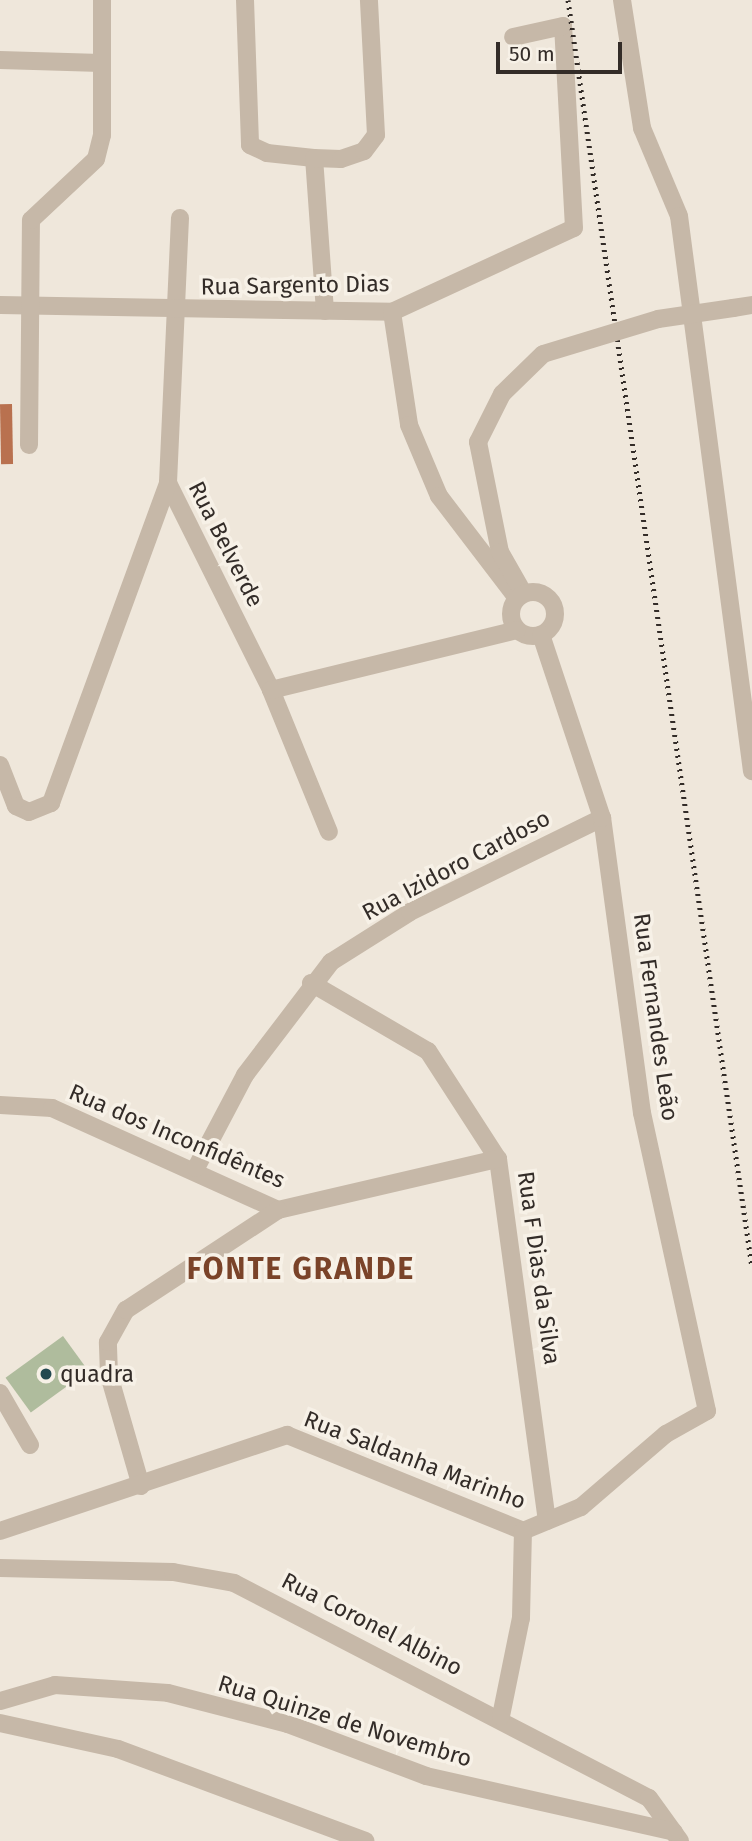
<!DOCTYPE html>
<html>
<head>
<meta charset="utf-8">
<style>
  body { margin:0 }
  #map { position:relative; width:752px; height:1841px; overflow:hidden; background:#efe7db; font-family:"Fira Sans",sans-serif }
  div>[style] { position:absolute }
  .green>* { inset:0; background:#afbc9d; transform-origin:0 0 }
  .building>* { inset:0; background:#b9714f; transform-origin:0 0 }
  .minor>* { height:18px; margin:-9px; padding:0 9px; transform-origin:9px; border-radius:9px; background:#c6b8a8 }
  .minor>.ring { margin:-9px; padding:0; box-sizing:content-box; background:none; border:18px solid #c6b8a8; border-radius:50% }
  .rail>* { height:5px; margin-top:-2.5px; transform-origin:0; background:repeating-linear-gradient(90deg,#332c28 0 2px,transparent 0 7px) }
  .minor-bridge>* { height:18px; margin:-9px; padding:0 9px; transform-origin:9px; border-radius:9px; background:#c6b8a8 }
  .dots>* { width:19px; height:19px; translate:-50% -50%; box-sizing:border-box; border:4px solid #f7f1e7; border-radius:50% }
  span { translate:-50% -50%; white-space:nowrap; text-align:center; line-height:1.15; -webkit-text-stroke:7px #f7f1e7; paint-order:stroke }
  .street-label { font-size:23px; color:#332c28 }
  .poi-label { font-size:23px; color:#332c28 }
  .left { translate:0 -50%; text-align:left }
  .district-label { font-size:30px; color:#7a4329; font-weight:700; letter-spacing:2px }
  .scale { position:absolute; left:496px; top:42px; width:126px; height:32px; box-sizing:border-box; border:4px solid #332c28; border-top:0; padding-left:9px; font-size:21px; line-height:24px; white-space:nowrap; color:#332c28; -webkit-text-stroke:5px #f7f1e7; paint-order:stroke }
</style>
</head>
<body>
<div id="map">
  <div class="green">
    <div style="left:63px;top:1336px;width:43px;height:71px;rotate:54deg"></div>
  </div>
  <div class="building">
    <div style="left:12px;top:404px;width:60px;height:12px;rotate:89deg"></div>
  </div>
  <div class="minor">
    <div style="left:245px;top:0;width:145px;rotate:88deg"></div>
    <div style="left:250px;top:145px;width:19px;rotate:25deg"></div>
    <div style="left:267px;top:153px;width:47px;rotate:6.1deg"></div>
    <div style="left:622px;top:0;width:130px;rotate:81.1deg"></div>
    <div style="left:642px;top:128px;width:95px;rotate:67.2deg"></div>
    <div style="left:679px;top:216px;width:560px;rotate:82.51deg"></div>
    <div style="left:0;top:60px;width:101px;rotate:1.7deg"></div>
    <div style="left:180px;top:218px;width:265px;rotate:92.6deg"></div>
    <div style="left:168px;top:483px;width:231px;rotate:63.5deg"></div>
    <div style="left:271px;top:690px;width:153px;rotate:67.8deg"></div>
    <div style="left:0;top:305px;width:392px;rotate:1deg"></div>
    <div style="left:392px;top:312px;width:200px;rotate:-24.8deg"></div>
    <div style="left:574px;top:228px;width:202px;rotate:-93.1deg"></div>
    <div style="left:563px;top:26px;width:51px;rotate:167.6deg"></div>
    <div style="left:733px;top:308px;width:19px;rotate:-9deg"></div>
    <div style="left:325px;top:311px;width:153px;rotate:-94.1deg"></div>
    <div style="left:314px;top:158px;width:27px;rotate:2deg"></div>
    <div style="left:341px;top:159px;width:24px;rotate:-19deg"></div>
    <div style="left:364px;top:151px;width:20px;rotate:-53deg"></div>
    <div style="left:376px;top:135px;width:135px;rotate:-93deg"></div>
    <div style="left:392px;top:312px;width:114px;rotate:81.4deg"></div>
    <div style="left:409px;top:425px;width:77px;rotate:67.1deg"></div>
    <div style="left:439px;top:496px;width:128px;rotate:52.6deg"></div>
    <div style="left:478px;top:442px;width:112px;rotate:78.7deg"></div>
    <div style="left:500px;top:552px;width:40px;rotate:60.3deg"></div>
    <div style="left:29px;top:445px;width:225px;rotate:-89.5deg"></div>
    <div style="left:31px;top:220px;width:89px;rotate:-43.2deg"></div>
    <div style="left:96px;top:159px;width:25px;rotate:-76deg"></div>
    <div style="left:102px;top:135px;width:135px;rotate:-90deg"></div>
    <div class="ring" style="left:511px;top:592px;width:26px;height:26px"></div>
    <div style="left:271px;top:690px;width:253px;rotate:-13.7deg"></div>
    <div style="left:0;top:765px;width:44px;rotate:68.7deg"></div>
    <div style="left:16px;top:806px;width:14px;rotate:25deg"></div>
    <div style="left:29px;top:812px;width:24px;rotate:-22deg"></div>
    <div style="left:51px;top:803px;width:341px;rotate:-69.9deg"></div>
    <div style="left:311px;top:983px;width:135px;rotate:30.2deg"></div>
    <div style="left:428px;top:1051px;width:129px;rotate:57.1deg"></div>
    <div style="left:498px;top:1159px;width:365px;rotate:82.3deg"></div>
    <div style="left:0;top:1105px;width:52px;rotate:3.3deg"></div>
    <div style="left:52px;top:1108px;width:248px;rotate:24.3deg"></div>
    <div style="left:278px;top:1210px;width:226px;rotate:-13.1deg"></div>
    <div style="left:196px;top:1168px;width:105px;rotate:-62.2deg"></div>
    <div style="left:245px;top:1075px;width:142px;rotate:-52.7deg"></div>
    <div style="left:331px;top:962px;width:93px;rotate:-32.3deg"></div>
    <div style="left:410px;top:912px;width:214px;rotate:-26.1deg"></div>
    <div style="left:0;top:1393px;width:60px;rotate:60deg"></div>
    <div style="left:141px;top:1486px;width:116px;rotate:-106.1deg"></div>
    <div style="left:109px;top:1375px;width:33px;rotate:-92deg"></div>
    <div style="left:108px;top:1342px;width:37px;rotate:-61deg"></div>
    <div style="left:126px;top:1310px;width:182px;rotate:-33.3deg"></div>
    <div style="left:0;top:1531px;width:303px;rotate:-18.5deg"></div>
    <div style="left:287px;top:1435px;width:255px;rotate:22.1deg"></div>
    <div style="left:523px;top:1531px;width:63px;rotate:-22.5deg"></div>
    <div style="left:581px;top:1507px;width:112px;rotate:-40.7deg"></div>
    <div style="left:666px;top:1434px;width:47px;rotate:-29.3deg"></div>
    <div style="left:707px;top:1411px;width:305px;rotate:-102.3deg"></div>
    <div style="left:642px;top:1113px;width:298px;rotate:-97.7deg"></div>
    <div style="left:602px;top:818px;width:193px;rotate:-108.4deg"></div>
    <div style="left:0;top:1568px;width:173px;rotate:1.3deg"></div>
    <div style="left:173px;top:1572px;width:62px;rotate:10.2deg"></div>
    <div style="left:234px;top:1583px;width:467px;rotate:27.4deg"></div>
    <div style="left:649px;top:1798px;width:53px;rotate:54.2deg"></div>
    <div style="left:0;top:1701px;width:57px;rotate:-16.2deg"></div>
    <div style="left:55px;top:1685px;width:113px;rotate:4deg"></div>
    <div style="left:168px;top:1693px;width:124px;rotate:14.5deg"></div>
    <div style="left:288px;top:1724px;width:147px;rotate:20.6deg"></div>
    <div style="left:426px;top:1776px;width:254px;rotate:12.7deg"></div>
    <div style="left:501px;top:1716px;width:100px;rotate:-78.5deg"></div>
    <div style="left:521px;top:1618px;width:87px;rotate:-88.7deg"></div>
    <div style="left:0;top:1723px;width:121px;rotate:12.4deg"></div>
    <div style="left:118px;top:1749px;width:264px;rotate:20.4deg"></div>
  </div>
  <div class="rail">
    <div style="left:568px;top:0;width:1280px;rotate:81.74deg"></div>
  </div>
  <div class="minor-bridge">
    <div style="left:478px;top:442px;width:54px;rotate:-63.4deg"></div>
    <div style="left:502px;top:394px;width:57px;rotate:-44.3deg"></div>
    <div style="left:543px;top:354px;width:120px;rotate:-16.9deg"></div>
    <div style="left:658px;top:319px;width:76px;rotate:-8.3deg"></div>
  </div>
  <div class="dots">
    <div style="left:46px;top:1374px;background:#224950"></div>
  </div>
  <div class="street-label">
    <span style="left:295px;top:285px;rotate:-1deg">Rua Sargento Dias</span>
    <span style="left:226px;top:544px;rotate:63deg">Rua Belverde</span>
    <span style="left:456px;top:865px;rotate:-28deg">Rua Izidoro Cardoso</span>
    <span style="left:656px;top:1017px;rotate:82deg">Rua Fernandes Leão</span>
    <span style="left:177px;top:1136px;rotate:23deg">Rua dos Inconfidêntes</span>
    <span style="left:539px;top:1268px;rotate:82deg">Rua F Dias da Silva</span>
    <span style="left:415px;top:1460px;rotate:21deg">Rua Saldanha Marinho</span>
    <span style="left:372px;top:1624px;rotate:27deg">Rua Coronel Albino</span>
    <span style="left:345px;top:1721px;rotate:17deg">Rua Quinze de Novembro</span>
  </div>
  <div class="poi-label">
    <span class="left" style="left:60px;top:1374px">quadra</span>
  </div>
  <div class="district-label">
    <span style="left:301px;top:1269px">FONTE GRANDE</span>
  </div>
  <div class="scale">50 m</div>
</div>
</body>
</html>
